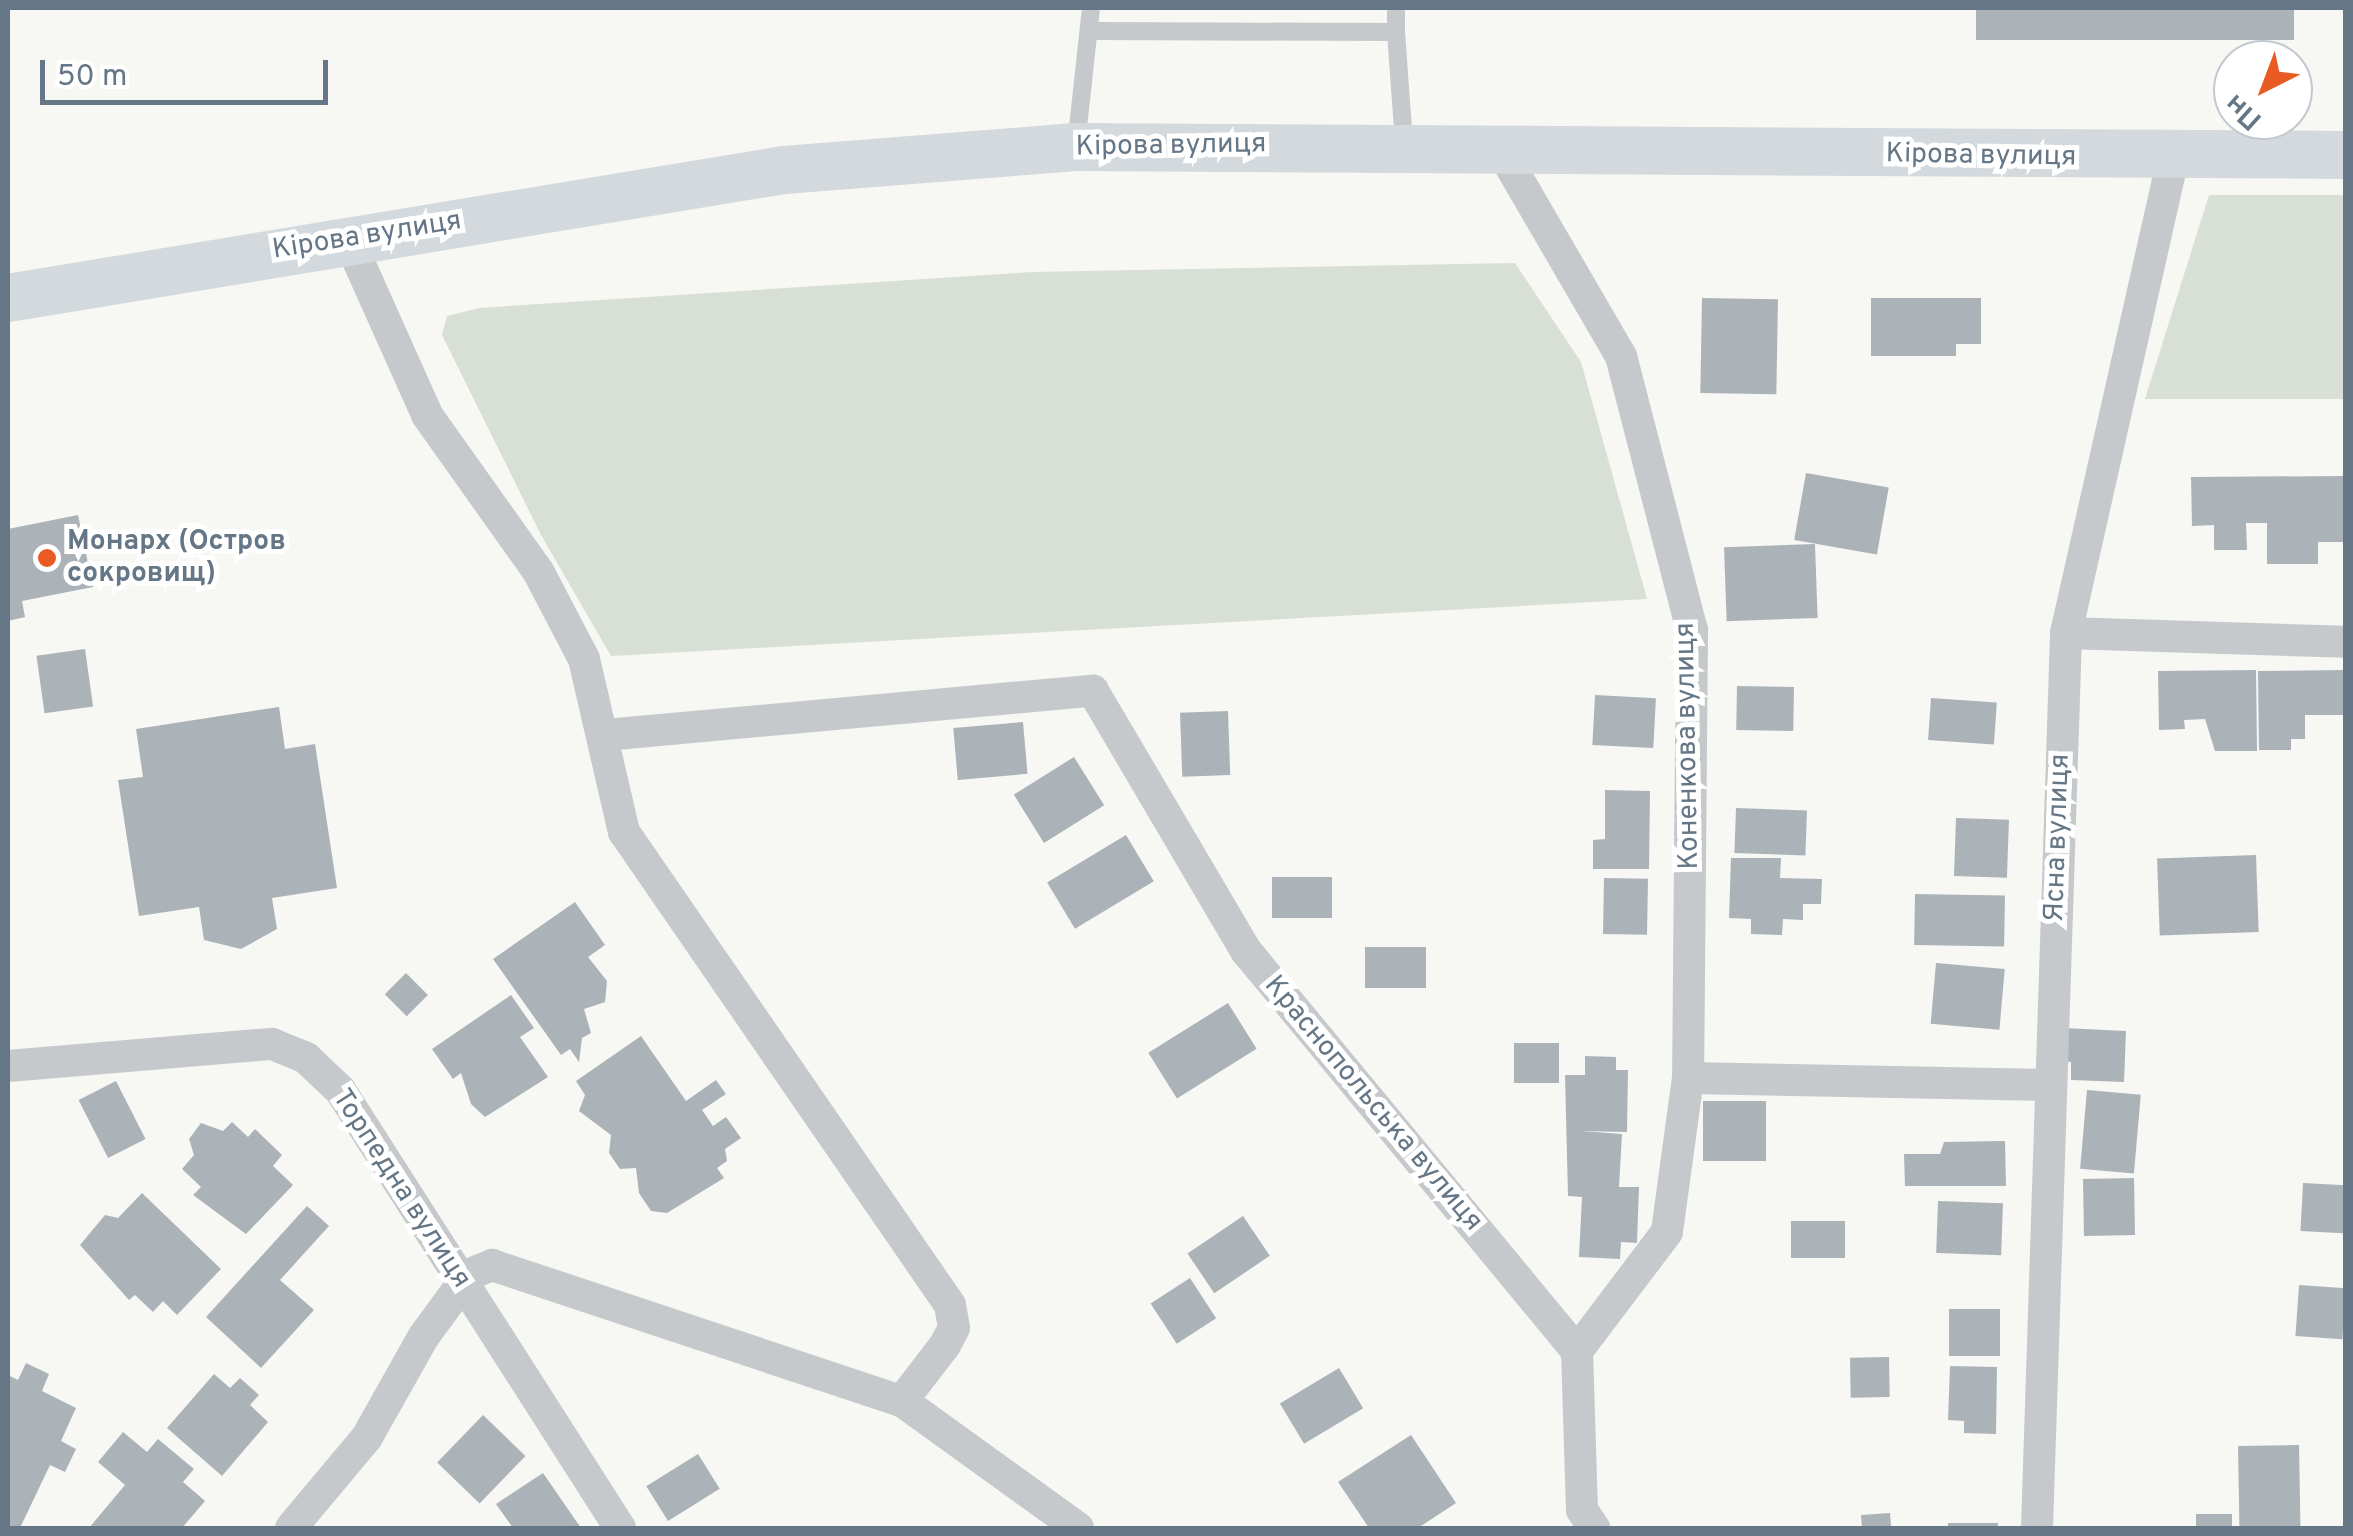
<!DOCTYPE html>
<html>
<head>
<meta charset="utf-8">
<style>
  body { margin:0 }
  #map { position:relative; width:2353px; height:1536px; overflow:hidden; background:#f7f7f4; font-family:Overpass,sans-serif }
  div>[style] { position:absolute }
  .green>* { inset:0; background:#d8dfd5 }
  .building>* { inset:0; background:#abb3b9; transform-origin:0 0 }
  .service>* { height:18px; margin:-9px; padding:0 9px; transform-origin:9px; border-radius:9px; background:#c5c9cc }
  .minor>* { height:32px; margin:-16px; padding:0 16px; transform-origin:16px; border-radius:16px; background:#c5c9cc }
  .secondary>* { height:48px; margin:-24px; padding:0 24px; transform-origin:24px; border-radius:24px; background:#d4d9dd }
  .dots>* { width:28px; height:28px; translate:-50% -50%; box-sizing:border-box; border:5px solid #fff; border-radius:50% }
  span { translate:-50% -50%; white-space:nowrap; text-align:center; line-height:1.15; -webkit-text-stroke:10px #fff; paint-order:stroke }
  .street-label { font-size:28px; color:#657686 }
  .poi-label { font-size:28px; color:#657686; font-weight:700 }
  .left { translate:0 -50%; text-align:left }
  .frame { position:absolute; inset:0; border:10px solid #657686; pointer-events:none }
  .north { position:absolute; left:2213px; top:40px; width:100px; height:100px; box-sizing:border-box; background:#fff; border:2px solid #c1c8cf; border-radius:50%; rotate:222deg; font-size:28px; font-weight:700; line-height:40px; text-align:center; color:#657686 }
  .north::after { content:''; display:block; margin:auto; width:35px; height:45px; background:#e95b22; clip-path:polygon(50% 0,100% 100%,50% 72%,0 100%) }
  .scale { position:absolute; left:40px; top:60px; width:288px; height:45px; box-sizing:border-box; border:5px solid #657686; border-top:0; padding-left:12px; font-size:30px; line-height:35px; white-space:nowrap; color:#657686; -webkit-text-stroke:8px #fff; paint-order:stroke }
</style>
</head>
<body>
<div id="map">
  <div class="green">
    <div style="clip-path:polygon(2209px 195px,2345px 195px,2345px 399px,2145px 399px)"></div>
    <div style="clip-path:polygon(1515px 263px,1581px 362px,1647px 599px,611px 656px,541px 535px,442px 335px,447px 316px,479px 308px,1033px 272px)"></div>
  </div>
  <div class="building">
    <div style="left:1976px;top:8px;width:318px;height:32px"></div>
    <div style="left:1702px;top:298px;width:76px;height:95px;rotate:1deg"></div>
    <div style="clip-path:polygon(1871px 298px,1981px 298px,1981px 344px,1956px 344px,1956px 356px,1871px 356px)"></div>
    <div style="left:1806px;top:473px;width:84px;height:68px;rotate:10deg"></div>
    <div style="clip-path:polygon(2346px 476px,2346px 542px,2318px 542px,2318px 564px,2267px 564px,2267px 523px,2246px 523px,2247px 550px,2214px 550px,2214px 525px,2192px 526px,2191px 477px)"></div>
    <div style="clip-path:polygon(78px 515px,93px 587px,22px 601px,25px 617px,8px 621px,8px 529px)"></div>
    <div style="left:1815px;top:544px;width:74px;height:91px;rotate:88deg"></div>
    <div style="left:85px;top:649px;width:58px;height:49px;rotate:82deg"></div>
    <div style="clip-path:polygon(2256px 670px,2257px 751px,2215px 751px,2205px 719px,2184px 720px,2185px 729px,2159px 730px,2158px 671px)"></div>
    <div style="clip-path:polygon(2346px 670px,2346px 715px,2305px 715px,2305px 739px,2291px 739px,2291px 750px,2259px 750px,2258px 671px)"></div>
    <div style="left:1737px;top:686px;width:57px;height:44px;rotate:1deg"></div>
    <div style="left:1595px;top:695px;width:61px;height:50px;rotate:3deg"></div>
    <div style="left:1931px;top:698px;width:66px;height:42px;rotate:4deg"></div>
    <div style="clip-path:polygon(279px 707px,285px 749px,315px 744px,337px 888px,272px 898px,277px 929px,241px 949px,204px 940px,199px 907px,139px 916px,118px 780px,143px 777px,136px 729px)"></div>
    <div style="left:1228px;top:711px;width:64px;height:48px;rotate:88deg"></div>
    <div style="left:1023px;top:722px;width:52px;height:70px;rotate:85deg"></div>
    <div style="left:1074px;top:757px;width:57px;height:71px;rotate:58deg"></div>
    <div style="clip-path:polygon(1605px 790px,1650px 791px,1649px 869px,1593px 869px,1593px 840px,1605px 839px)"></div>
    <div style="left:1736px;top:808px;width:71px;height:45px;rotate:2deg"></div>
    <div style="left:1956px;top:818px;width:53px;height:58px;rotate:2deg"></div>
    <div style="left:1126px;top:835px;width:54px;height:92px;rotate:59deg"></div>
    <div style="left:2256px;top:855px;width:77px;height:99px;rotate:88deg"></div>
    <div style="clip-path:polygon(1731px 858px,1781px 858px,1780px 878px,1822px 879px,1821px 904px,1803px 904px,1803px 920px,1783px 919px,1782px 935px,1751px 934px,1751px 919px,1729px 918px)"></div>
    <div style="left:1272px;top:877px;width:60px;height:41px"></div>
    <div style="left:1604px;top:878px;width:44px;height:56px;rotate:1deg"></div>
    <div style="left:1915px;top:894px;width:90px;height:51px;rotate:1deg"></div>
    <div style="clip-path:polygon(575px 902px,605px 945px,588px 957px,607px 981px,605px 1002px,584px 1009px,591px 1033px,582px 1038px,579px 1062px,570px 1049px,561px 1055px,493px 959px)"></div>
    <div style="left:1365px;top:947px;width:61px;height:41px"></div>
    <div style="left:1936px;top:963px;width:69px;height:61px;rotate:5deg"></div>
    <div style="left:406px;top:973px;width:31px;height:30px;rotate:45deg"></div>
    <div style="clip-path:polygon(511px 995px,534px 1028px,520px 1037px,548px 1077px,485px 1117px,471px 1104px,461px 1073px,453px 1079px,432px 1049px)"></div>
    <div style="left:1228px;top:1003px;width:54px;height:94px;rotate:58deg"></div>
    <div style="clip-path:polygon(2064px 1028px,2126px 1031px,2124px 1082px,2071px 1080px,2071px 1062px,2063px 1061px)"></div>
    <div style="clip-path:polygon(641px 1036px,686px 1101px,716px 1080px,726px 1094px,702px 1110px,713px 1126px,726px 1117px,741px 1138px,725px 1149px,727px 1161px,717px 1168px,724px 1178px,667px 1213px,651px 1211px,639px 1193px,636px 1168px,620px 1169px,609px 1153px,611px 1135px,579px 1111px,585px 1095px,576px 1081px)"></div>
    <div style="left:1559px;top:1043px;width:40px;height:45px;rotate:90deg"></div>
    <div style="clip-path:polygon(1585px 1056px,1616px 1057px,1616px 1070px,1628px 1070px,1627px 1132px,1581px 1131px,1622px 1134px,1619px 1187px,1639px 1187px,1637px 1243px,1621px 1242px,1620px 1259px,1579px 1257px,1582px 1197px,1568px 1196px,1565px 1075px,1585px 1075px)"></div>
    <div style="left:116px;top:1081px;width:65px;height:42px;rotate:63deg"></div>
    <div style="left:2087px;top:1090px;width:54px;height:79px;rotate:5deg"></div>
    <div style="left:1703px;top:1101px;width:63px;height:60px"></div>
    <div style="clip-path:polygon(232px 1122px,248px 1137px,255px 1129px,282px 1155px,273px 1166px,293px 1185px,246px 1234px,193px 1195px,201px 1187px,182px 1169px,194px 1155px,189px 1139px,201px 1123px,223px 1131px)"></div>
    <div style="clip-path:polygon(2005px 1141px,2006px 1186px,1905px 1186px,1904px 1154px,1940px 1154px,1944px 1142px)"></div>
    <div style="left:2134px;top:1178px;width:57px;height:51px;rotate:89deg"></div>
    <div style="left:2303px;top:1183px;width:43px;height:48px;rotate:3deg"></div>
    <div style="clip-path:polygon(142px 1193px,221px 1269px,177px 1315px,163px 1301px,153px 1312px,135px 1295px,129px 1300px,80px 1245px,105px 1215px,118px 1218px)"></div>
    <div style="left:1938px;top:1201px;width:65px;height:52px;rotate:2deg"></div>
    <div style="clip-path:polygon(307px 1206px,329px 1226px,280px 1280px,314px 1310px,261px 1368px,206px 1317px)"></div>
    <div style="left:1243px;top:1216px;width:48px;height:67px;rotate:56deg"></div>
    <div style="left:1791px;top:1221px;width:54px;height:37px"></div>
    <div style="left:1190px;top:1278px;width:48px;height:47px;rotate:57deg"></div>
    <div style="left:2299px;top:1285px;width:47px;height:51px;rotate:4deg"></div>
    <div style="left:1949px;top:1309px;width:51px;height:47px"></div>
    <div style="left:1889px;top:1357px;width:40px;height:39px;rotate:89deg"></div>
    <div style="clip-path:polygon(26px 1363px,49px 1374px,42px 1391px,76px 1408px,61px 1441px,76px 1449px,65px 1472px,50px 1465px,20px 1528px,8px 1528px,8px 1375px,18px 1380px)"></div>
    <div style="clip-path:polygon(1950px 1366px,1997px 1367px,1996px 1434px,1964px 1433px,1964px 1421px,1948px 1420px)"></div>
    <div style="left:1339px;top:1368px;width:47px;height:69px;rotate:59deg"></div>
    <div style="clip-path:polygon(214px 1374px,230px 1388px,240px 1378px,259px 1395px,250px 1405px,268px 1422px,222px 1476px,167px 1428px)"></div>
    <div style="left:483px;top:1415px;width:59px;height:66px;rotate:44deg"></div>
    <div style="clip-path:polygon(123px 1432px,147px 1452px,158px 1439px,194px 1469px,183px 1482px,205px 1501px,182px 1528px,89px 1528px,125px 1485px,98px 1462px)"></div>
    <div style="clip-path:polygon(1411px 1435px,1456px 1503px,1418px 1528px,1369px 1528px,1338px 1482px)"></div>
    <div style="left:2299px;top:1445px;width:83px;height:61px;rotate:89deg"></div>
    <div style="left:698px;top:1454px;width:41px;height:61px;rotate:58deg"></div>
    <div style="clip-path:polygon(543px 1473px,581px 1528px,513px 1528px,496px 1504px)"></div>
    <div style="clip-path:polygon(1890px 1513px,1891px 1526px,1911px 1528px,1862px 1528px,1861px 1515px)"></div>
    <div style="left:2196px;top:1514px;width:36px;height:14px"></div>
    <div style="left:1948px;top:1523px;width:50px;height:5px"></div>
  </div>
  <div class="service">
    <div style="left:1092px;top:31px;width:304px;rotate:0.2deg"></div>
    <div style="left:1396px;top:32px;width:24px;rotate:-90deg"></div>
    <div style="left:1396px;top:32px;width:112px;rotate:85.9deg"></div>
    <div style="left:1076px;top:146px;width:139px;rotate:-83.8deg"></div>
  </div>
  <div class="minor">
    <div style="left:1501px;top:150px;width:238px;rotate:59.8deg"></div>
    <div style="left:1621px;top:356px;width:283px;rotate:75.5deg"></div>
    <div style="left:1692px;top:630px;width:448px;rotate:90.5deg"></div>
    <div style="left:1688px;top:1078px;width:155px;rotate:97.8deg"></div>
    <div style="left:1667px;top:1232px;width:149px;rotate:127.1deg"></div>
    <div style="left:348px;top:238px;width:194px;rotate:65.9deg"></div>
    <div style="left:427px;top:415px;width:191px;rotate:54.6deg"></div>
    <div style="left:538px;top:571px;width:99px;rotate:62.4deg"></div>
    <div style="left:584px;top:659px;width:178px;rotate:77deg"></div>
    <div style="left:624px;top:832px;width:574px;rotate:55.42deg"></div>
    <div style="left:950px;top:1305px;width:23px;rotate:80deg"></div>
    <div style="left:954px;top:1328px;width:19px;rotate:118deg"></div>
    <div style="left:945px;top:1345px;width:71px;rotate:127.5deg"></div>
    <div style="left:2066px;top:633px;width:280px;rotate:1.8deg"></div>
    <div style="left:605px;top:735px;width:490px;rotate:-5.2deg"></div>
    <div style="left:1093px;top:691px;width:303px;rotate:59.5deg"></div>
    <div style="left:1247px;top:952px;width:518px;rotate:50.41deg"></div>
    <div style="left:1577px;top:1351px;width:159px;rotate:88.2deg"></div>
    <div style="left:1582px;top:1510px;width:22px;rotate:56deg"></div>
    <div style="left:8px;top:1066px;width:265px;rotate:-4.8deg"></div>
    <div style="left:272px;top:1044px;width:37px;rotate:22deg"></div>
    <div style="left:306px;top:1058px;width:47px;rotate:43.3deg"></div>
    <div style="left:340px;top:1090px;width:520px;rotate:57.41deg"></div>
    <div style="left:1688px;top:1078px;width:360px;rotate:1.1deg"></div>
    <div style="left:291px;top:1528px;width:119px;rotate:-50.1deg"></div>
    <div style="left:367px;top:1437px;width:116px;rotate:-60.6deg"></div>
    <div style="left:424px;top:1336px;width:66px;rotate:-53.7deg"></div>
    <div style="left:463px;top:1283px;width:6px;rotate:-121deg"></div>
    <div style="left:460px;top:1278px;width:35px;rotate:-22deg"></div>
    <div style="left:492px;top:1265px;width:432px;rotate:18.4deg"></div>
    <div style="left:902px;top:1401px;width:217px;rotate:35.8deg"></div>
    <div style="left:2037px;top:1528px;width:895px;rotate:-88.14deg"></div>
    <div style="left:2066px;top:633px;width:487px;rotate:-77.3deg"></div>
  </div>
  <div class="secondary">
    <div style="left:8px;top:298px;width:786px;rotate:-9.37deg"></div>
    <div style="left:784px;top:170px;width:293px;rotate:-4.5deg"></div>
    <div style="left:1076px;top:147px;width:1270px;rotate:0.36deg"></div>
  </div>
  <div class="dots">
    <div style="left:47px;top:558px;background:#e95b22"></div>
  </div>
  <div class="street-label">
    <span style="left:1171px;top:146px;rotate:-1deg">Кірова вулиця</span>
    <span style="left:1981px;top:156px;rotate:1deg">Кірова вулиця</span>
    <span style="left:367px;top:236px;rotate:-9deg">Кірова вулиця</span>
    <span style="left:1688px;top:746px;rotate:-91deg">Коненкова вулиця</span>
    <span style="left:2058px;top:838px;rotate:-88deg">Ясна вулиця</span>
    <span style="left:1373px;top:1104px;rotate:50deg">Краснопольська вулиця</span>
    <span style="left:401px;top:1189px;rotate:57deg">Торпедна вулиця</span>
  </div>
  <div class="poi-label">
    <span class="left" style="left:67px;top:558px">Монарх (Остров<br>сокровищ)</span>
  </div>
  <div class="frame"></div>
  <div class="north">Пн</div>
  <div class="scale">50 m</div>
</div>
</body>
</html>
